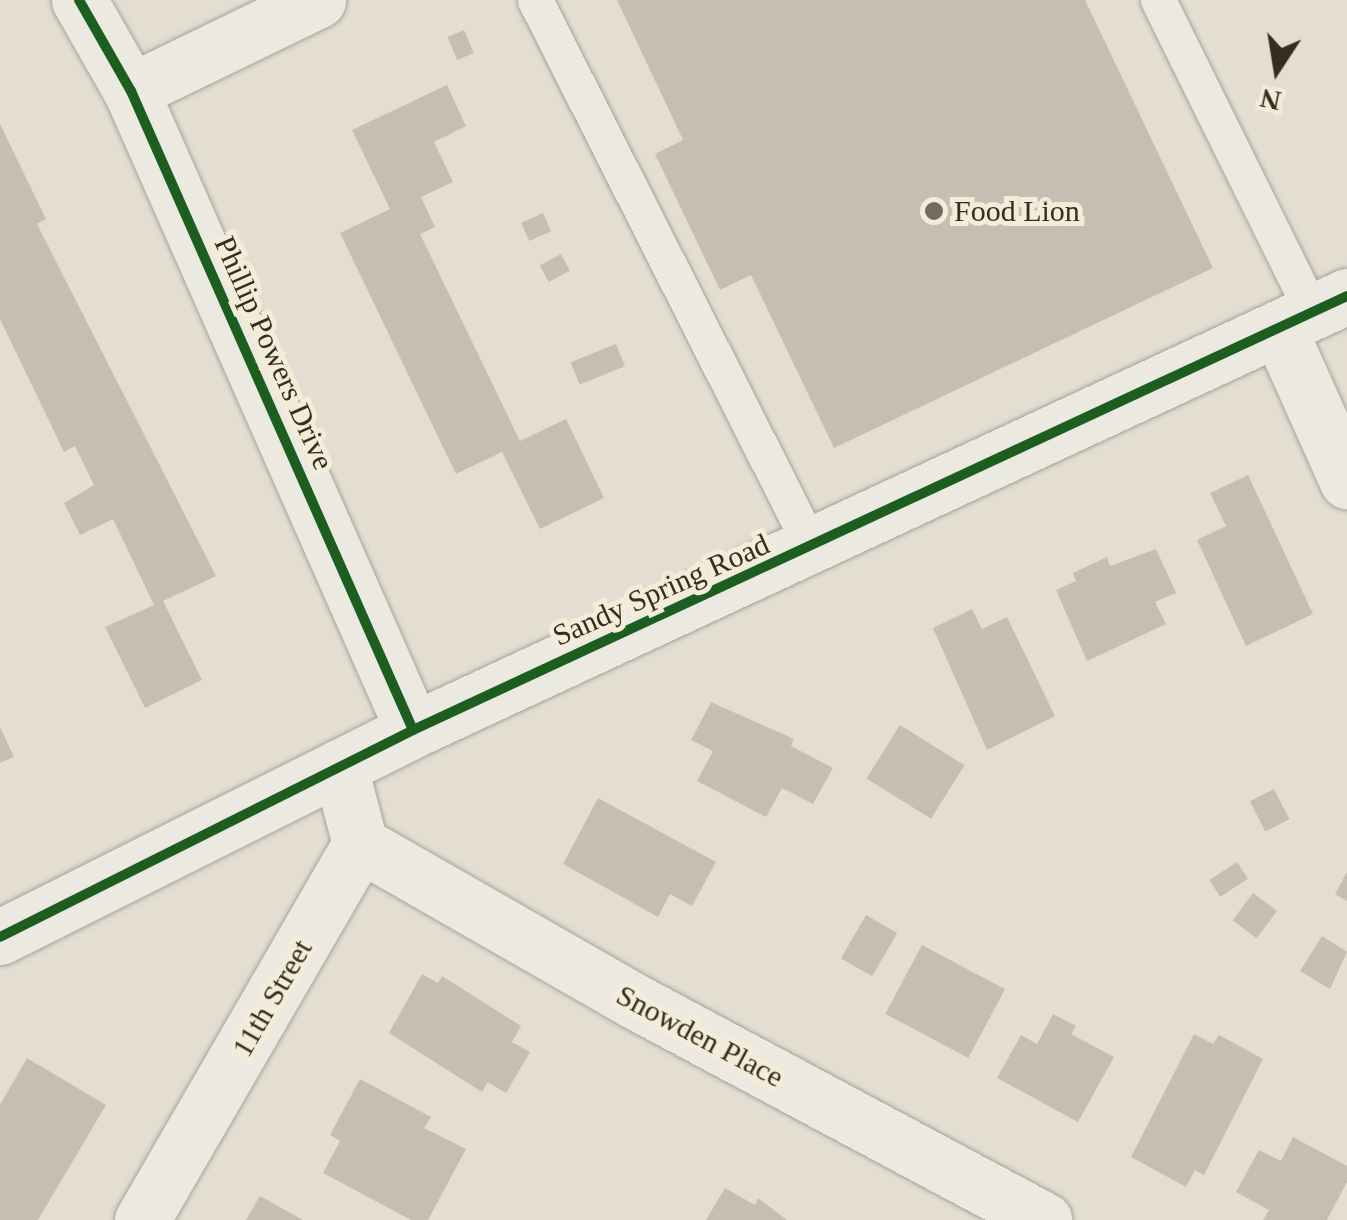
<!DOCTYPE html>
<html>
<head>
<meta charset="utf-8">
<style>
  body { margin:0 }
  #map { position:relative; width:1347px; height:1220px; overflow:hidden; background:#e3ded1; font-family:Georgia,serif }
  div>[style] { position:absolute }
  .building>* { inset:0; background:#c6beb2; transform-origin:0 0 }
  .roads { filter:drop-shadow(0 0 2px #a8a399) drop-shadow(0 0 2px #a8a399) }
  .lane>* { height:35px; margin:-17.5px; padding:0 17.5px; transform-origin:17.5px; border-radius:17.5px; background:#ece9e1 }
  .street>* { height:55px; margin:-27.5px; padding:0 27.5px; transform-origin:27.5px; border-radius:27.5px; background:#ece9e1 }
  .secondary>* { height:55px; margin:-27.5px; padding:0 27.5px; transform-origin:27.5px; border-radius:27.5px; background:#ece9e1 }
  .cycleway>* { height:10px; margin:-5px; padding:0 5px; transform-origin:5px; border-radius:5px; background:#1b5e20 }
  .dots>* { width:28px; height:28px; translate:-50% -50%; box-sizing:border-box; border:5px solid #f2ecd8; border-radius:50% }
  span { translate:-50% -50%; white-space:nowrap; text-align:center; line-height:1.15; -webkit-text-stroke:10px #f2ecd8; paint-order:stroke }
  .poi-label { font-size:30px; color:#362d22 }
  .left { translate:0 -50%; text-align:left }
  .street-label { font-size:30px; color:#362d22 }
  .north { position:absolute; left:1227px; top:20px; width:100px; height:100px; -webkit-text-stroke:8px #f2ecd8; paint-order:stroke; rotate:192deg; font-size:28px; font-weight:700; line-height:40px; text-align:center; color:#362d22 }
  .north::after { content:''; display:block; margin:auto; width:35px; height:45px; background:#362d22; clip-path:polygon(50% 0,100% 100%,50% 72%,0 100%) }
</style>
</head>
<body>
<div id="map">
  <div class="building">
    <div style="clip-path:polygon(617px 0,1085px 0,1213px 268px,834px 448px,751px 275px,720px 290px,655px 154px,683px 140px)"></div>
    <div style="left:464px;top:30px;width:25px;height:18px;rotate:67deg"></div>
    <div style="clip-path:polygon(447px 85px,466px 126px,434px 142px,453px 182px,421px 197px,435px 227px,420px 234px,520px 441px,566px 419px,604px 498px,540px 529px,502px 452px,456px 474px,340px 233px,390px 209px,352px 130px)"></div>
    <div style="clip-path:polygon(0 124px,46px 219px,37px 224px,216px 576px,163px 601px,202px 680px,145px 708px,105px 627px,154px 605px,113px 519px,80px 535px,64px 503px,94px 485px,75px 446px,64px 452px,0 319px)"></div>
    <div style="left:543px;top:213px;width:20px;height:24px;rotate:66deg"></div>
    <div style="left:561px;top:254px;width:19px;height:24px;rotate:62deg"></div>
    <div style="left:616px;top:344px;width:24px;height:49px;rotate:68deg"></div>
    <div style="clip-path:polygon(1248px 475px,1313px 614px,1246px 646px,1197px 540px,1226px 526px,1210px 493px)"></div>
    <div style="clip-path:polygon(1156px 549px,1176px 593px,1155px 602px,1166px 624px,1087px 661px,1056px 590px,1076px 581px,1073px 573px,1107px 557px,1110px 566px)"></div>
    <div style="clip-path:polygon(972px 609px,982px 629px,1007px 617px,1055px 716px,987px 750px,933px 628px)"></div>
    <div style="clip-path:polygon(711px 702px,794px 739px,791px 746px,833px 768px,813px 804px,782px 788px,766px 817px,697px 781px,713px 751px,691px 740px)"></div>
    <div style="left:900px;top:725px;width:76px;height:63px;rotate:32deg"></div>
    <div style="clip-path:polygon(0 727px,14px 757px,0 763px)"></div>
    <div style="left:1274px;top:789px;width:34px;height:27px;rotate:63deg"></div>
    <div style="clip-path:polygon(598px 798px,716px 862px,692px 906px,670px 894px,658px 917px,563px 864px)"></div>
    <div style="left:1237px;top:862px;width:20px;height:33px;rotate:57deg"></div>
    <div style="clip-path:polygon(1347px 872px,1347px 901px,1335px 894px)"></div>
    <div style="left:1253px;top:893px;width:30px;height:34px;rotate:37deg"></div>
    <div style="left:866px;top:915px;width:36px;height:50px;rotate:30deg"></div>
    <div style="clip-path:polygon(1322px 936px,1347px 952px,1330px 989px,1300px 971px)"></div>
    <div style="left:922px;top:945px;width:94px;height:78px;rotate:28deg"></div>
    <div style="clip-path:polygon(422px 974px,438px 983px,442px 976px,521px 1026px,512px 1042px,530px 1052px,506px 1093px,488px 1082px,482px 1092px,389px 1033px)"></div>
    <div style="clip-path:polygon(1053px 1014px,1076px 1026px,1071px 1034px,1114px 1057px,1078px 1122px,997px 1078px,1021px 1035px,1037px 1044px)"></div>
    <div style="clip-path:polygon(1194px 1034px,1213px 1044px,1219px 1035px,1263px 1059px,1204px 1175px,1195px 1170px,1186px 1187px,1131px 1157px)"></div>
    <div style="clip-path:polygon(27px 1058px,106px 1105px,38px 1220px,0 1220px,0 1105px)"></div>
    <div style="clip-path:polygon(360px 1079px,431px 1117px,424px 1128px,466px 1149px,428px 1220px,411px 1220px,323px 1173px,340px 1141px,330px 1135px)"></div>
    <div style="clip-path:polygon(1293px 1137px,1347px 1166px,1347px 1182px,1327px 1220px,1263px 1220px,1269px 1210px,1236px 1192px,1259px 1150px,1281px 1161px)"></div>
    <div style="clip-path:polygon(725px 1188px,755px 1205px,758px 1198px,787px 1220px,706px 1220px)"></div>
    <div style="clip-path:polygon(260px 1196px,303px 1220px,246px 1220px)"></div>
  </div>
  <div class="roads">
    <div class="lane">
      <div style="left:535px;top:0;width:614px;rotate:63.18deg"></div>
      <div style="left:1158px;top:0;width:349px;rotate:63.7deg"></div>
    </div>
    <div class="street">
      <div style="left:79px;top:0;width:105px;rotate:60.3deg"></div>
      <div style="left:131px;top:91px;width:698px;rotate:66.19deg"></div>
      <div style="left:131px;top:91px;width:208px;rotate:-25.9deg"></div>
      <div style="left:1279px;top:329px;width:167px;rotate:65.9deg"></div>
      <div style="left:360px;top:844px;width:318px;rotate:29.8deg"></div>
      <div style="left:636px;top:1002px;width:463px;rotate:28.1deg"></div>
      <div style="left:142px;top:1220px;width:435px;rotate:-59.9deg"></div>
      <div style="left:360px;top:844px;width:80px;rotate:-104.6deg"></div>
    </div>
    <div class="secondary">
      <div style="left:0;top:937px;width:462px;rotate:-26.6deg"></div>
      <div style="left:413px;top:730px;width:1030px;rotate:-24.92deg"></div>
    </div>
  </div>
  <div class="cycleway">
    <div style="left:79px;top:0;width:105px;rotate:60.3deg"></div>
    <div style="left:131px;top:91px;width:698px;rotate:66.19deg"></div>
    <div style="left:0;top:937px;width:462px;rotate:-26.6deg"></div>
    <div style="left:413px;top:730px;width:1030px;rotate:-24.92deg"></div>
  </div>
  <div class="dots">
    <div style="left:934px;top:211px;background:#736b5f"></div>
  </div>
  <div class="poi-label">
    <span class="left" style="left:954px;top:211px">Food Lion</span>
  </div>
  <div class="street-label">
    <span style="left:274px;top:353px;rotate:66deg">Phillip Powers Drive</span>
    <span style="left:661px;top:590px;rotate:-24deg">Sandy Spring Road</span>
    <span style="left:272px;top:998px;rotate:-60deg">11th Street</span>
    <span style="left:700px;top:1036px;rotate:28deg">Snowden Place</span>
  </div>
  <div class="north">N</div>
</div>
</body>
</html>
